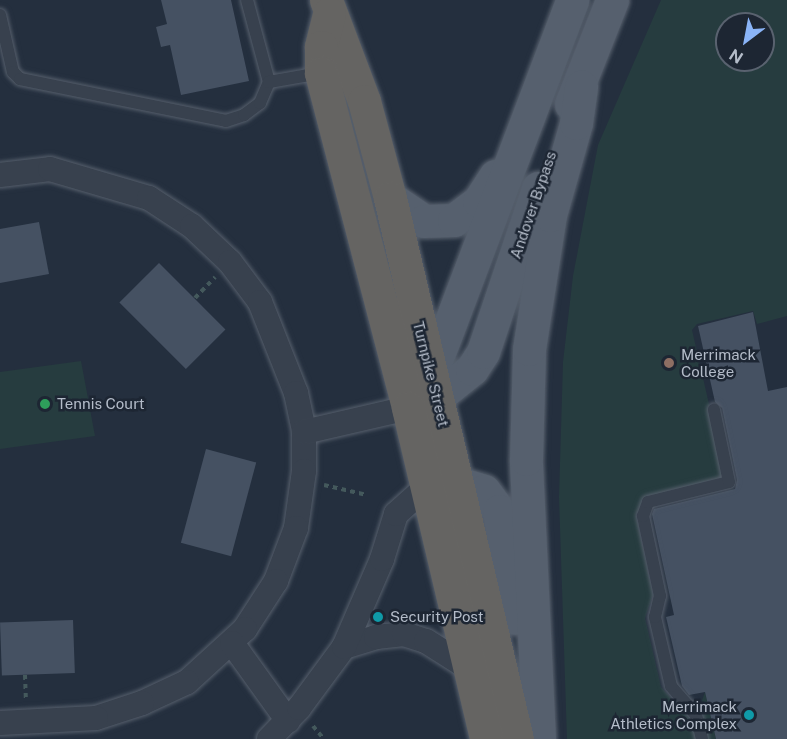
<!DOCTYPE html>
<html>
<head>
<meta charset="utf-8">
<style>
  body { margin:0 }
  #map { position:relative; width:787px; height:739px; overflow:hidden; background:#242f3e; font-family:"Public Sans",sans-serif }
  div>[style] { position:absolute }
  .green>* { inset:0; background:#263c3f }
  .building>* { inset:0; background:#455162; transform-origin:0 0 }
  .path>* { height:4px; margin-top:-2px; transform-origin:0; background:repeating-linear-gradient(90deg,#44595c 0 4.5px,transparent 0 9px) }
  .roads { filter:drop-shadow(0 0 2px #565f6c) drop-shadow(0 0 2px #565f6c) }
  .service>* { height:12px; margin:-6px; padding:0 6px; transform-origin:6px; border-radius:6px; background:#38414e }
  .minor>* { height:24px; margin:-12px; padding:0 12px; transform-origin:12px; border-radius:12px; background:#38414e }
  .primary>* { height:33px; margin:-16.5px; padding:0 16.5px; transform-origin:16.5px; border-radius:16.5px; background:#56606e }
  .trunk>* { height:33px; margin:-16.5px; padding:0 16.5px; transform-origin:16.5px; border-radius:16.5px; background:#656462 }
  .dots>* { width:16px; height:16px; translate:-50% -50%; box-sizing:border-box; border:3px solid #1d2633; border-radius:50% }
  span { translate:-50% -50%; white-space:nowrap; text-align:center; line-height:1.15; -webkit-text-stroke:5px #1d2633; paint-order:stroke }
  .street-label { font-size:15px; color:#b4bcc9 }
  .poi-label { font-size:15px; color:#b4bcc9 }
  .left { translate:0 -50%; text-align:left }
  .right { translate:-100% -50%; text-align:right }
  .north { position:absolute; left:715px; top:12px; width:60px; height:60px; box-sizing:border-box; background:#1d2633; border:2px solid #59626f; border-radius:50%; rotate:212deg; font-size:16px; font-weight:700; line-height:24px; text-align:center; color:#b4bcc9 }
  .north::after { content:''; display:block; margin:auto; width:21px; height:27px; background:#8ab4f8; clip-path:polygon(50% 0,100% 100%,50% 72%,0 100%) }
</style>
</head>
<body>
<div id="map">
  <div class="green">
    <div style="clip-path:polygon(evenodd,661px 0,787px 0,787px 316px,757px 324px,753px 311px,697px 324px,692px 330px,725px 474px,722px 479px,645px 499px,636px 515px,653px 595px,645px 618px,661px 687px,695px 725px,698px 739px,567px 739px,559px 497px,563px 362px,573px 276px,598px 145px,661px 0,727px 24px,763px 24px,763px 60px,727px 60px,727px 24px)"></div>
    <div style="clip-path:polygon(81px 361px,95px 436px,0 449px,0 372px)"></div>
    <div style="clip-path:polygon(705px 692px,716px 739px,706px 739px,699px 709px)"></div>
  </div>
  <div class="building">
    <div style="clip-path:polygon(161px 0,231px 0,249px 81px,181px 95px,170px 45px,161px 47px,156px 27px,167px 24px)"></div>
    <div style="clip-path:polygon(39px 222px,49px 274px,0 283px,0 229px)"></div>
    <div style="left:159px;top:263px;width:94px;height:56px;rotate:45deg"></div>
    <div style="clip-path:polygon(753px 312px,768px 391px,787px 387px,787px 739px,716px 739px,705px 692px,689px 695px,682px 686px,666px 617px,674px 615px,652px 514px,654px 509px,735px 489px,737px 480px,722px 408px,715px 402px,698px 326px)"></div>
    <div style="left:206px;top:449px;width:52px;height:97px;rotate:15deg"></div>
    <div style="left:73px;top:620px;width:53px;height:73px;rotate:88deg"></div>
  </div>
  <div class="path">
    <div style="left:195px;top:298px;width:29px;rotate:-46deg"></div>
    <div style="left:324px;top:485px;width:44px;rotate:13.1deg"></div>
    <div style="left:25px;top:675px;width:26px;rotate:88deg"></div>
    <div style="left:313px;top:726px;width:17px;rotate:50deg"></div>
  </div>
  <div class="roads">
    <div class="service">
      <div style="left:247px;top:0;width:85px;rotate:75deg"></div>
      <div style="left:0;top:15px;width:58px;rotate:77.2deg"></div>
      <div style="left:13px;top:72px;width:10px;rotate:45deg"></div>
      <div style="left:20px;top:79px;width:210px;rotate:11.5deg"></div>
      <div style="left:226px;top:121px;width:19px;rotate:-18deg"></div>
      <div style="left:244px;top:115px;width:20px;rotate:-37deg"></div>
      <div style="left:260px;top:103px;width:23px;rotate:-67deg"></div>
      <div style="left:269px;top:82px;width:52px;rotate:-10deg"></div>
      <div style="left:702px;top:739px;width:25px;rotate:-104deg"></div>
      <div style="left:696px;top:715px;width:38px;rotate:-131deg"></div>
      <div style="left:671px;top:686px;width:71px;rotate:-103.1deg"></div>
      <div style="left:655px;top:617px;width:22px;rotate:-77deg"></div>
      <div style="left:660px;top:596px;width:82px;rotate:-102deg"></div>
      <div style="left:643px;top:516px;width:15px;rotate:-70deg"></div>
      <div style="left:648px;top:502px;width:83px;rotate:-13.9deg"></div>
      <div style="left:729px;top:482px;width:74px;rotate:-101.8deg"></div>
    </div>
    <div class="minor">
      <div style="left:0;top:175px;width:50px;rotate:-6.8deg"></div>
      <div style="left:50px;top:169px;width:103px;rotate:16.3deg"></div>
      <div style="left:149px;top:198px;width:51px;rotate:33.1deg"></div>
      <div style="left:192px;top:226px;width:52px;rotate:43.5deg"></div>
      <div style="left:230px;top:262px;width:50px;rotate:53.1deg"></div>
      <div style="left:260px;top:302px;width:98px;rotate:68.4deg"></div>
      <div style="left:296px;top:393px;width:40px;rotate:78deg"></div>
      <div style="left:304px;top:432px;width:39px;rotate:90deg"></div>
      <div style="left:304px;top:471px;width:58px;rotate:98deg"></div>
      <div style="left:296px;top:528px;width:57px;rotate:110.7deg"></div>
      <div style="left:276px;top:581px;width:57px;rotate:122.9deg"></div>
      <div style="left:245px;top:629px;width:79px;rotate:137.6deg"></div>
      <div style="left:187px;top:682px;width:50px;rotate:155deg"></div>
      <div style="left:142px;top:703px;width:48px;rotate:161.9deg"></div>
      <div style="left:96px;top:718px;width:96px;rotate:177deg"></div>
      <div style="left:304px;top:432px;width:107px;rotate:-13deg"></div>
      <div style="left:232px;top:643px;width:96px;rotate:54.3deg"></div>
      <div style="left:344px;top:647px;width:34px;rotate:-17deg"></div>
      <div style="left:376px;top:637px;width:28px;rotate:-6deg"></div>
      <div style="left:404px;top:634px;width:23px;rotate:18deg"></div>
      <div style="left:426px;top:641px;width:49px;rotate:32.4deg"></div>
      <div style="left:269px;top:739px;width:43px;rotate:-45.9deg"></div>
      <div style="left:299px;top:708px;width:76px;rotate:-53.6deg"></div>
      <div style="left:344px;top:647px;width:96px;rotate:-66.6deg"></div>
      <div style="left:382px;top:559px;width:47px;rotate:-72.7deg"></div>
      <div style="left:396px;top:514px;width:39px;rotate:-42deg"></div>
    </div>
    <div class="primary">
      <div style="left:571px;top:104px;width:112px;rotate:-68.5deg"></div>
      <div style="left:390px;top:198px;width:41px;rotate:34.1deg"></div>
      <div style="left:424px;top:221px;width:30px;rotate:-2deg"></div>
      <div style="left:454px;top:220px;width:31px;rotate:-37deg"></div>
      <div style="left:479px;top:201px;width:30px;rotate:-57deg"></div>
      <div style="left:431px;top:374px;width:400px;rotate:-69.3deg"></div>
      <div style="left:437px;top:397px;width:45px;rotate:-38.7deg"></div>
      <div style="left:472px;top:369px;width:20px;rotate:-57deg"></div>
      <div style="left:483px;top:352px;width:173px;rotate:-71.5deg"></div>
      <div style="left:458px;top:483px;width:27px;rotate:17deg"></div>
      <div style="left:484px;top:491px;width:25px;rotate:53deg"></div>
      <div style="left:499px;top:511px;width:108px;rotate:81.5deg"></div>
      <div style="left:539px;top:739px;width:280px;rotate:-92.7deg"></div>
      <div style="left:526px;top:459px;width:110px;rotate:-88.4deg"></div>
      <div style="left:529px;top:349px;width:136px;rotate:-81.1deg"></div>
      <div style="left:550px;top:215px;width:96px;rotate:-74.2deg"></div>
      <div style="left:576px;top:123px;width:37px;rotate:-82deg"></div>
    </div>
    <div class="trunk">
      <div style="left:326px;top:0;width:108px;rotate:69.4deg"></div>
      <div style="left:364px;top:101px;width:100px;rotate:75deg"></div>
      <div style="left:390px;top:198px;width:556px;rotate:76.79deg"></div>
      <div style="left:329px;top:14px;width:34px;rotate:104deg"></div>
      <div style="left:321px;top:47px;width:26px;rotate:90deg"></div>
      <div style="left:321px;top:73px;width:346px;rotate:75.4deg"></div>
      <div style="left:408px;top:408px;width:340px;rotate:76.7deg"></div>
    </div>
  </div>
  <div class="dots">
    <div style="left:669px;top:363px;background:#8d6e63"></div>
    <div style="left:45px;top:404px;background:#2e9e5b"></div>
    <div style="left:378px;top:617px;background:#0f9aa8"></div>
    <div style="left:749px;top:715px;background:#0f9aa8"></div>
  </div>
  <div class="street-label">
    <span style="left:533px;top:205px;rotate:-71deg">Andover Bypass</span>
    <span style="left:431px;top:374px;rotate:76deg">Turnpike Street</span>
  </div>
  <div class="poi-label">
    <span class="left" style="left:681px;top:363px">Merrimack<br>College</span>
    <span class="left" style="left:57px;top:404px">Tennis Court</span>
    <span class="left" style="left:390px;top:617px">Security Post</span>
    <span class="right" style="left:737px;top:715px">Merrimack<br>Athletics Complex</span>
  </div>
  <div class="north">N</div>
</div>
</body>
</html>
